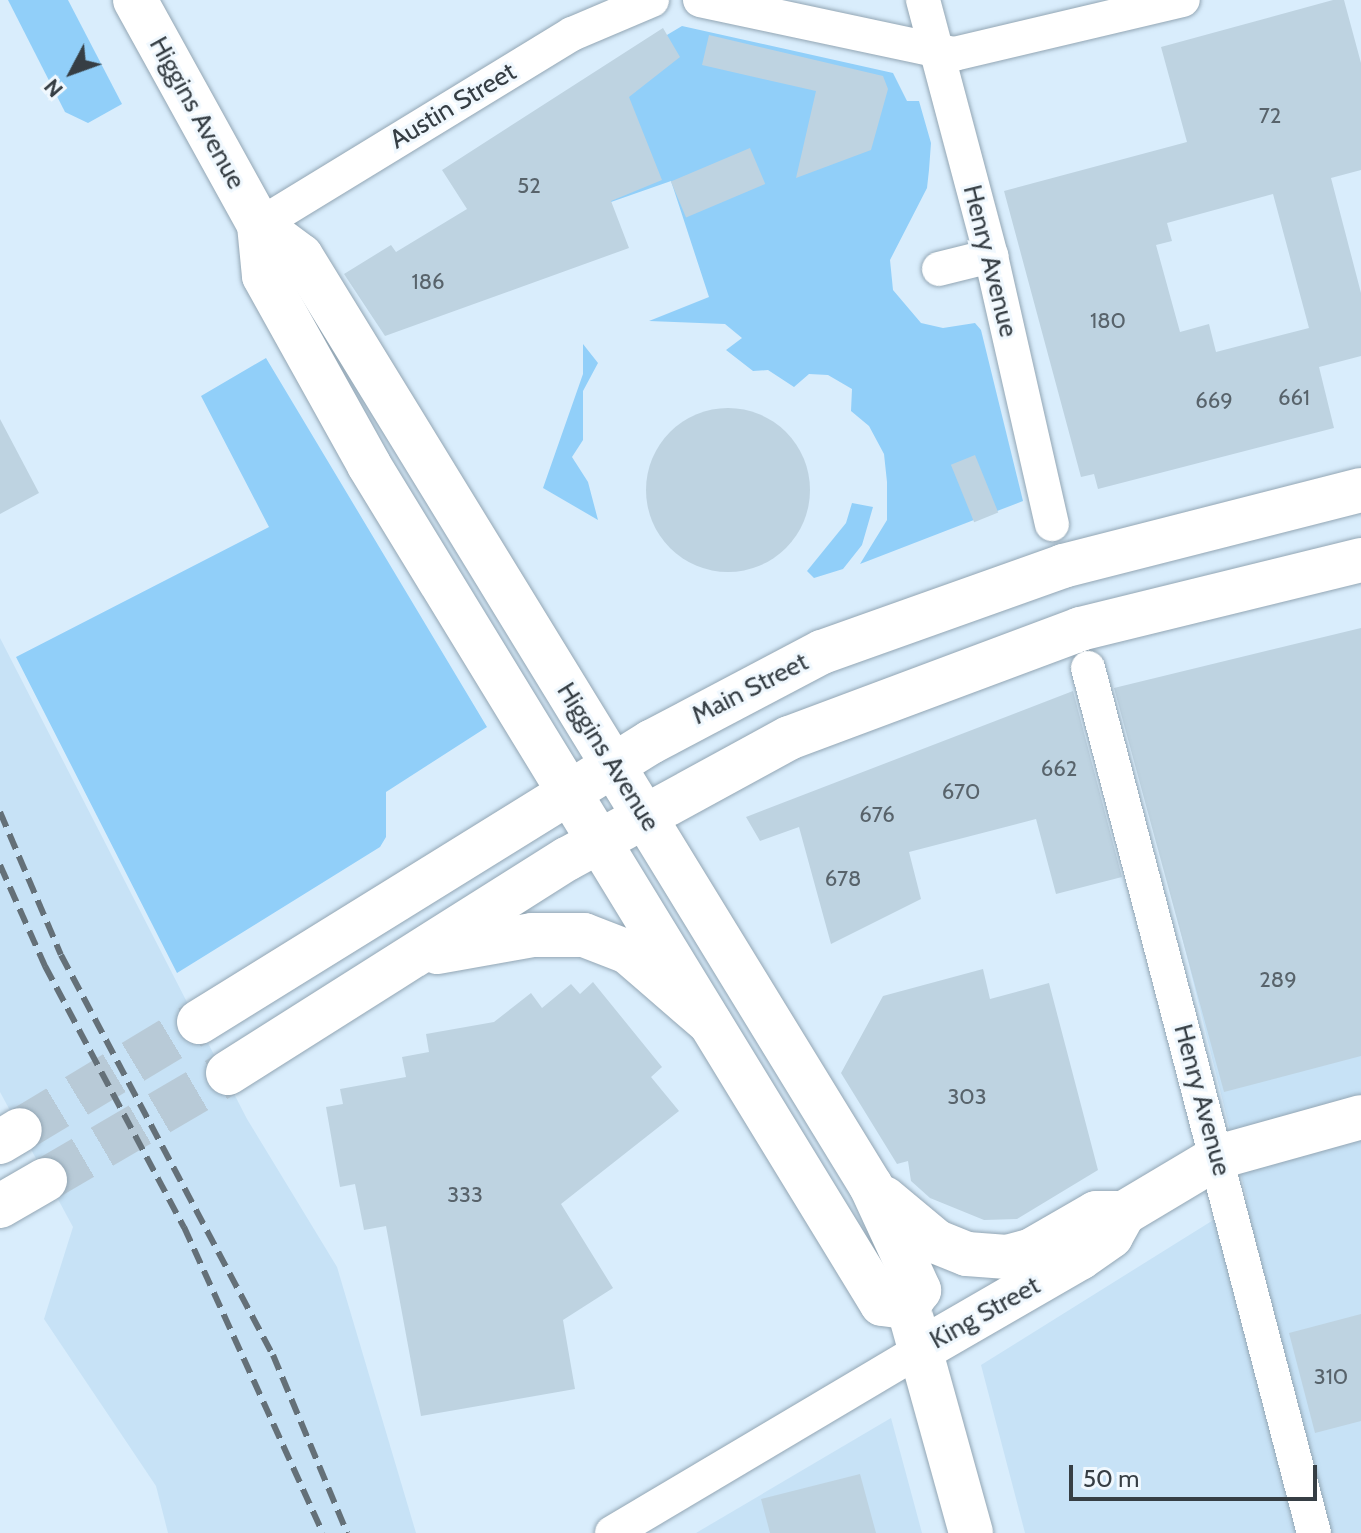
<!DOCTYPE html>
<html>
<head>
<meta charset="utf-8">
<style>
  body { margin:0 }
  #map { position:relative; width:1361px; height:1533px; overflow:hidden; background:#d9edfc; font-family:Cabin,sans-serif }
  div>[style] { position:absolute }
  .built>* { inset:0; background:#c7e2f6 }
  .green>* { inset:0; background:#91cff9 }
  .building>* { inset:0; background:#bed3e1; transform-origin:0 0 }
  .round { border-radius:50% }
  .primary-tunnel>* { height:44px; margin-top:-22px; transform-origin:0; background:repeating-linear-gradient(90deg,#b8cad7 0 44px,transparent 0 66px) }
  .roads { filter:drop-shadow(0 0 2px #93a6b4) drop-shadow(0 0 2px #93a6b4) }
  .street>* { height:34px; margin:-17px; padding:0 17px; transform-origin:17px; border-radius:17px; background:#fff }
  .secondary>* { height:44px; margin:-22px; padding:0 22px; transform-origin:22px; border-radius:22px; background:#fff }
  .primary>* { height:44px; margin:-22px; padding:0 22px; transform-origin:22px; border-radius:22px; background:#fff }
  .rail>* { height:6px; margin-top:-3px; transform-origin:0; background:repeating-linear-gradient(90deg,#647078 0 16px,transparent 0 24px) }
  span { translate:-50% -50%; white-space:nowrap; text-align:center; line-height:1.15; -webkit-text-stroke:6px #f0f8fe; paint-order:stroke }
  .number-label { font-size:22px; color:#58636b }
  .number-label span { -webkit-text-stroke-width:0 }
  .street-label { font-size:26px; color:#363e44 }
  .north { position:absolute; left:32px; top:32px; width:80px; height:80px; -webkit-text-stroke:6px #f0f8fe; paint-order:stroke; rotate:229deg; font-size:22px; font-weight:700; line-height:32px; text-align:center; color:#363e44 }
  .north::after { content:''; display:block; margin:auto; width:28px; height:36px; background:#363e44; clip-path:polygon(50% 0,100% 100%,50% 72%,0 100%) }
  .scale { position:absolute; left:1069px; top:1465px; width:248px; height:36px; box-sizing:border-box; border:4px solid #363e44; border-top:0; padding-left:10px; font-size:24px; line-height:28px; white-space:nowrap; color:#363e44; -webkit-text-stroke:6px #f0f8fe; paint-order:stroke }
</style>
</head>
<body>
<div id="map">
  <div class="built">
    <div style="clip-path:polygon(0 638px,247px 1119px,337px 1267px,416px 1533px,168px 1533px,156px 1486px,44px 1319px,73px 1227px,0 1092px)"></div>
    <div style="clip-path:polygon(1361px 852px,1361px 1533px,1025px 1533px,981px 1365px,1247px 1199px,1173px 900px)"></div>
    <div style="clip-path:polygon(891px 1418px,922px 1533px,696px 1533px)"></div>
  </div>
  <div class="green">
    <div style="clip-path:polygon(8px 0,68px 0,122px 104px,88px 123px,65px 112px)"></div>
    <div style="clip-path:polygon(682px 26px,893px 73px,907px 101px,919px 101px,931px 143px,929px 170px,927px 188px,890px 260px,893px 290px,921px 323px,943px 328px,975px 323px,981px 330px,1023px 501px,860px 564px,887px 520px,887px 482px,884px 454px,869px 426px,851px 411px,852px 389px,828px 375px,809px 374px,794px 387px,768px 370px,753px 371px,726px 350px,742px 338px,725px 324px,649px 321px,709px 297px,671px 181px,611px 202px,573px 91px)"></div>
    <div style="clip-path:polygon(583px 344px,598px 363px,583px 391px,583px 440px,572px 457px,588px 482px,598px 520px,543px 488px,583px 374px)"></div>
    <div style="clip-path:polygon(266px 358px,487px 727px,386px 792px,386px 837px,380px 847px,177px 973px,16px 657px,269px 527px,201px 396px)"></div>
    <div style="clip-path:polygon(852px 503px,873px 507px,862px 545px,843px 569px,814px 578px,807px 571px,846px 523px)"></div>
  </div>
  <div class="building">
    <div style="clip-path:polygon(evenodd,1333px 0,1344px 0,1361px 63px,1361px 170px,1331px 178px,1361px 293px,1361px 356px,1319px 367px,1334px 428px,1098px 489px,1094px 474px,1081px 477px,1004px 191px,1187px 142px,1161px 47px,1333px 0,1273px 194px,1309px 328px,1216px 352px,1209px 324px,1180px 332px,1156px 245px,1172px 241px,1167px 223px,1273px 194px)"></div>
    <div style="clip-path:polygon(663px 28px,680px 57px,629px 97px,662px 180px,611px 201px,629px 248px,385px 336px,344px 274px,391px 245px,396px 252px,467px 209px,442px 170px)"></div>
    <div style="clip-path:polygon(709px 35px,883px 76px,888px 89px,871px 150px,796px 178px,816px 91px,702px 65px)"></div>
    <div style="left:750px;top:148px;width:39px;height:86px;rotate:67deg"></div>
    <div class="round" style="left:646px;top:408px;width:164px;height:164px"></div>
    <div style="clip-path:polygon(0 419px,39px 493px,0 514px)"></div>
    <div style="left:975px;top:455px;width:62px;height:26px;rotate:68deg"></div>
    <div style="clip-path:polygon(1361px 628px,1361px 1056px,1224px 1092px,1114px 688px)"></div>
    <div style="clip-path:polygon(1073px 691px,1122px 877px,1056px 894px,1036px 819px,909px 852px,921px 899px,831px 944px,799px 827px,760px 841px,746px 817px)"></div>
    <div style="clip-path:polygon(983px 969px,990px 999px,1049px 983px,1098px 1170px,1017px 1219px,984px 1220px,930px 1198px,911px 1181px,908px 1161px,897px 1164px,841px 1073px,883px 996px)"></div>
    <div style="clip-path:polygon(593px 982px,662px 1067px,651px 1077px,679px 1111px,561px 1204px,613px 1288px,563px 1320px,575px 1389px,421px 1416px,386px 1226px,364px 1230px,355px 1184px,340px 1187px,326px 1107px,343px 1104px,340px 1089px,406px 1077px,402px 1057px,429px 1052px,426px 1034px,494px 1022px,531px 993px,542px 1008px,571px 984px,580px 994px)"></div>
    <div style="clip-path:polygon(1361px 1314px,1361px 1421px,1315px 1433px,1289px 1333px)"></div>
    <div style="clip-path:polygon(860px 1474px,876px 1533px,770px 1533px,761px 1499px)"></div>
  </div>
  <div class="primary-tunnel">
    <div style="left:20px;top:1130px;width:209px;rotate:-31.1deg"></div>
    <div style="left:45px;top:1180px;width:212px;rotate:-30.3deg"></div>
  </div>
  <div class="roads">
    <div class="street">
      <div style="left:700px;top:0;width:260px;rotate:12deg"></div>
      <div style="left:954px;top:54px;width:235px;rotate:-13.3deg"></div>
      <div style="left:923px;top:0;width:265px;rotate:75.1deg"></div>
      <div style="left:991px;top:256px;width:275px;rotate:77.2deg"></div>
      <div style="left:259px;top:225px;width:367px;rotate:-31.4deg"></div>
      <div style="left:572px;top:34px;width:87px;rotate:-23deg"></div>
      <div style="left:939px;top:269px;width:54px;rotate:-14deg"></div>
      <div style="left:1088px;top:668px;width:894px;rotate:75.36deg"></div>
      <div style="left:612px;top:1533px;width:363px;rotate:-30.7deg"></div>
    </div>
    <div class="secondary">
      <div style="left:135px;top:0;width:257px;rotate:61.1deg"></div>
      <div style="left:259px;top:225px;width:51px;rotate:84.4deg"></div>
      <div style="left:264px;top:276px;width:216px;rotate:60.9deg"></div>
      <div style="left:369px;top:465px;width:983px;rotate:58.56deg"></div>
      <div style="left:882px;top:1304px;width:25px;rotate:7deg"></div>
      <div style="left:259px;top:225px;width:52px;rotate:36.4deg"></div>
      <div style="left:301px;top:256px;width:1091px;rotate:58.5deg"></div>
      <div style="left:871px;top:1186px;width:115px;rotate:65.2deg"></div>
      <div style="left:919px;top:1290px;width:21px;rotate:125deg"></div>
      <div style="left:884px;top:1198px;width:69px;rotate:39.7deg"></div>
      <div style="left:937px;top:1242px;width:32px;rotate:22deg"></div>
      <div style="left:967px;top:1254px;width:40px;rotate:4.3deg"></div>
      <div style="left:1007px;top:1257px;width:24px;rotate:-15deg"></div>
      <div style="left:1030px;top:1251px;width:76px;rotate:-29.9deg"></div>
      <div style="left:1096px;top:1213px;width:21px"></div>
      <div style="left:912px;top:1320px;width:221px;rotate:74.5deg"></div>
      <div style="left:924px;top:1348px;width:180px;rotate:-30deg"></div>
      <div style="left:1080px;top:1258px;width:38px;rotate:-35deg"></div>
      <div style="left:1111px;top:1236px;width:26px;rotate:-61deg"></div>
      <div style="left:1124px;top:1213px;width:109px;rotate:-30.8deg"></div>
      <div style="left:1218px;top:1157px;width:148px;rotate:-15.6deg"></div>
    </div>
    <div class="primary">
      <div style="left:437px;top:952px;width:97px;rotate:-10.1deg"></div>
      <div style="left:532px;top:935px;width:52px"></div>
      <div style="left:584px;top:935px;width:47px;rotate:21.1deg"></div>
      <div style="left:628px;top:952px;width:108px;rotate:40.9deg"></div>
      <div style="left:199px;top:1022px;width:532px;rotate:-31.78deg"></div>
      <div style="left:651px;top:742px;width:193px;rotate:-27.8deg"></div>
      <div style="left:822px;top:652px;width:256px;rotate:-19.6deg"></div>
      <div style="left:1063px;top:566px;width:308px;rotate:-14.3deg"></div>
      <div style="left:228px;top:1073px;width:401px;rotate:-32.3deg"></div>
      <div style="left:567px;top:859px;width:253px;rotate:-28.6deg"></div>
      <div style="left:789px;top:738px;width:311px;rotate:-20.5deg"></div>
      <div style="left:1080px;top:629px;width:289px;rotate:-13.8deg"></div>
      <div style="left:0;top:1142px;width:23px;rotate:-31deg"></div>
      <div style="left:0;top:1206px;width:52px;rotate:-30deg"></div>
    </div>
  </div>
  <div class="rail">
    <div style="left:0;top:812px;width:155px;rotate:66.9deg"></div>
    <div style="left:61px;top:955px;width:453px;rotate:62.1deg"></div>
    <div style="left:273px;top:1355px;width:193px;rotate:67.4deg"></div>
    <div style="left:0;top:865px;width:111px;rotate:66deg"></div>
    <div style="left:45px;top:966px;width:296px;rotate:62deg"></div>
    <div style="left:184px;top:1227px;width:336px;rotate:65.6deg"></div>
  </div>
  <div class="number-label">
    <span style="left:1270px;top:116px">72</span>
    <span style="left:529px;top:186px">52</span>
    <span style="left:428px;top:282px">186</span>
    <span style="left:1108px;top:321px">180</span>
    <span style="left:1294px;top:398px">661</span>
    <span style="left:1214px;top:401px">669</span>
    <span style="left:1059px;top:769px">662</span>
    <span style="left:961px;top:792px">670</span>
    <span style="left:877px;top:815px">676</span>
    <span style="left:843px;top:879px">678</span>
    <span style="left:1278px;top:980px">289</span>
    <span style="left:967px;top:1097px">303</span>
    <span style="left:465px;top:1195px">333</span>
    <span style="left:1331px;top:1377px">310</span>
  </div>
  <div class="street-label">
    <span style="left:453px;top:106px;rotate:-31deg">Austin Street</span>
    <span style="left:197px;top:113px;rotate:61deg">Higgins Avenue</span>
    <span style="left:990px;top:261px;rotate:76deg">Henry Avenue</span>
    <span style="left:750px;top:689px;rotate:-27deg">Main Street</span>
    <span style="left:608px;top:757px;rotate:58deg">Higgins Avenue</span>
    <span style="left:1202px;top:1100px;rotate:75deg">Henry Avenue</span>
    <span style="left:985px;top:1313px;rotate:-29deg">King Street</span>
  </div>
  <div class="north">N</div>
  <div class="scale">50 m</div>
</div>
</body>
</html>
